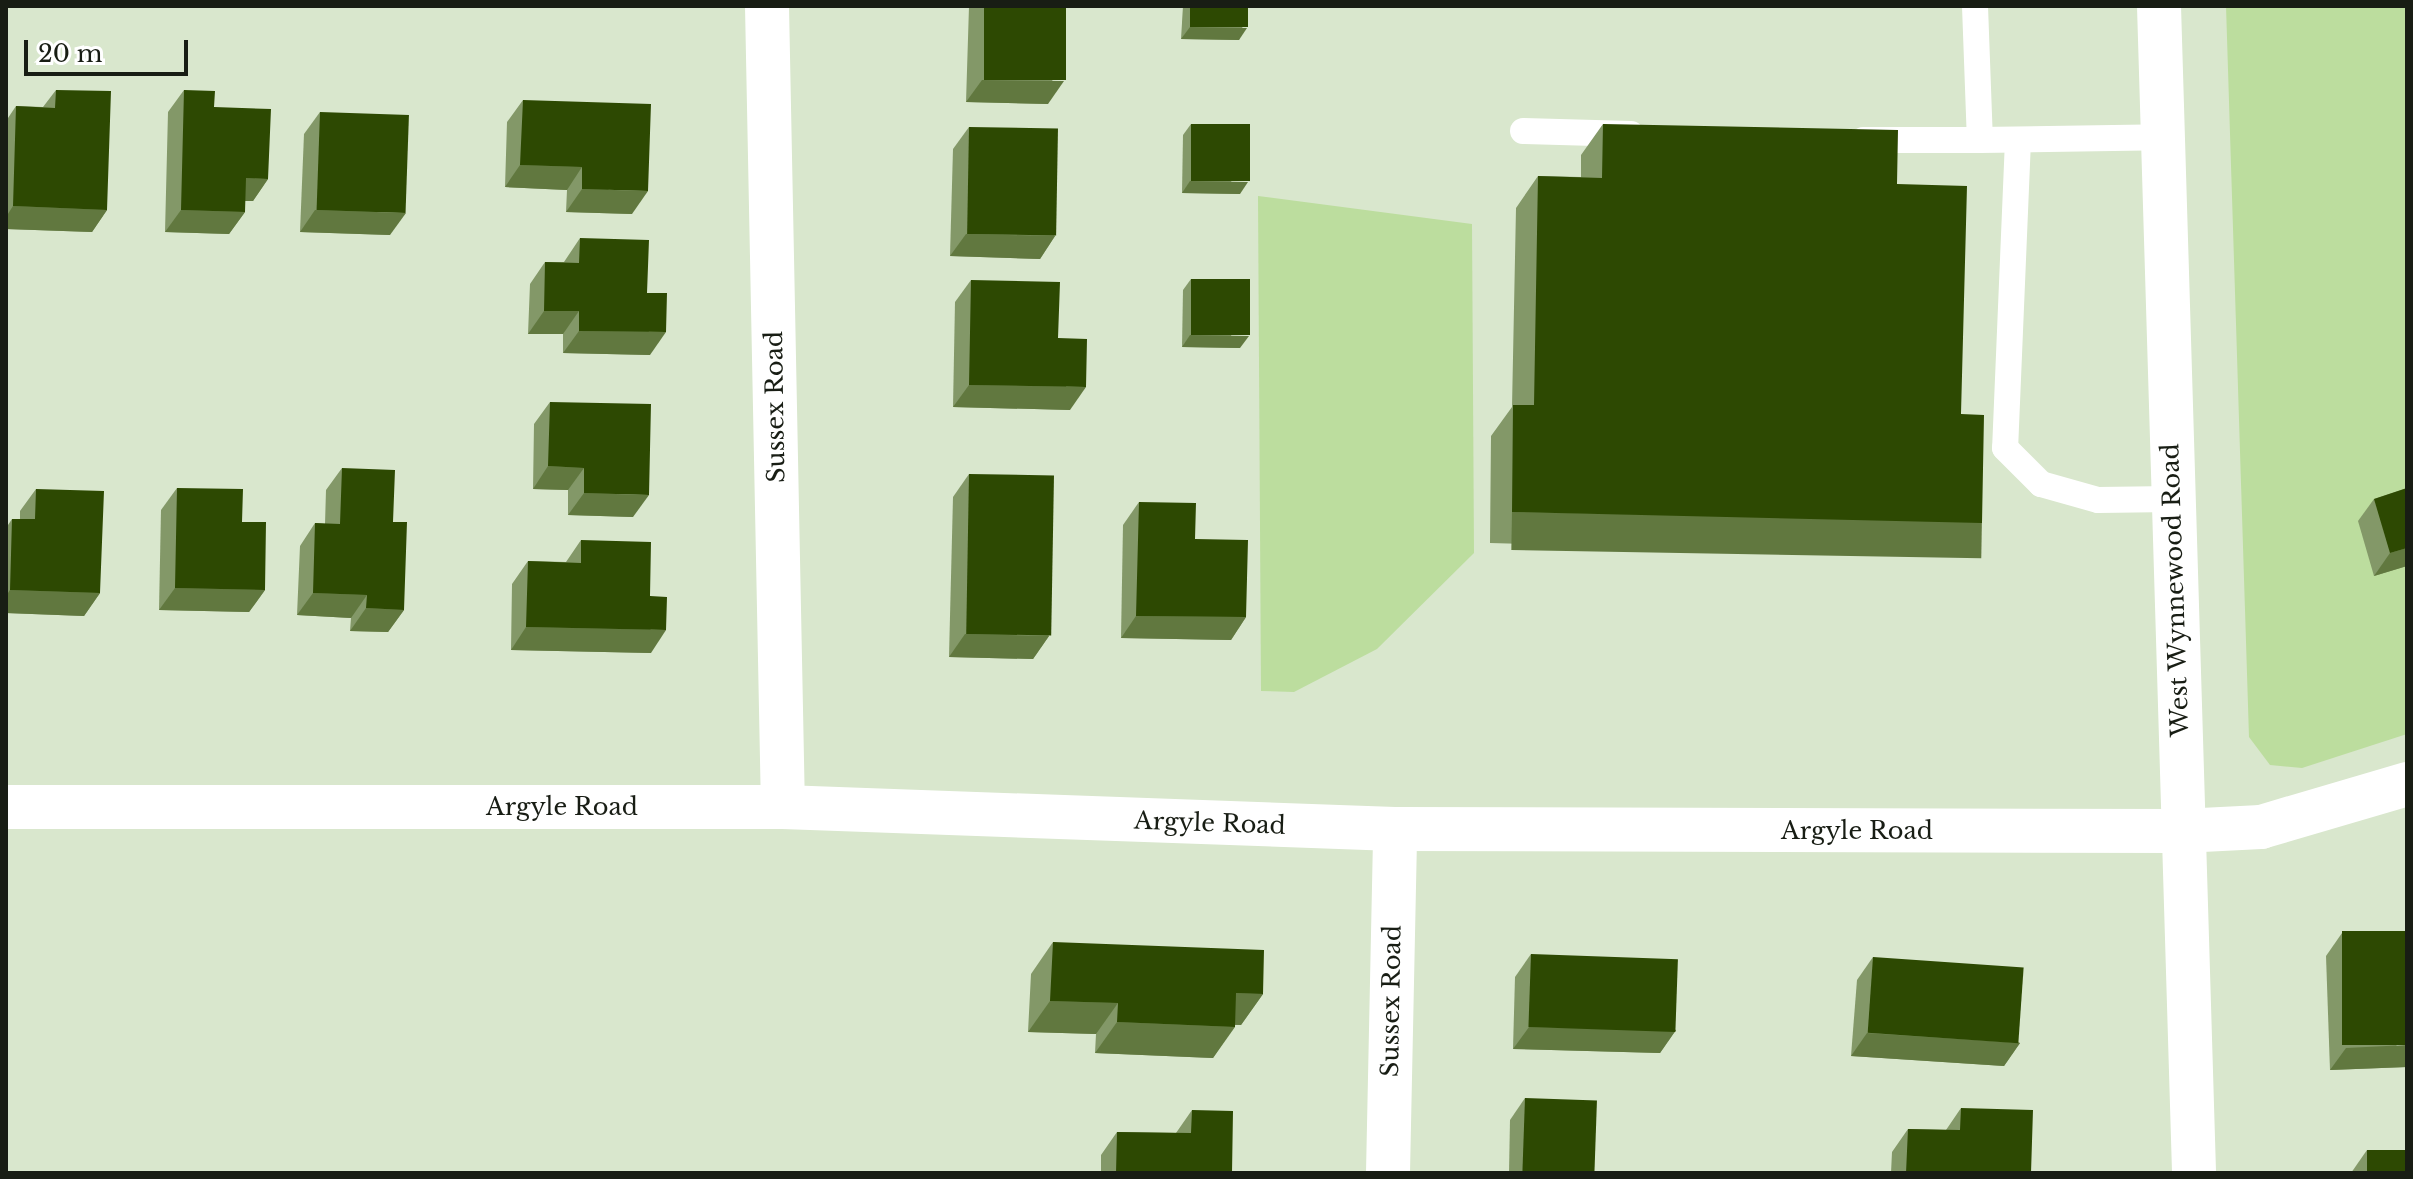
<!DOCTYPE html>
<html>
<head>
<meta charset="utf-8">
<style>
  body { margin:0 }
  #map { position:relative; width:2413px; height:1179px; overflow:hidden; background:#d9e7cd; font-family:"Libre Baskerville",serif }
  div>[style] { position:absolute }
  .green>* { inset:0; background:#bcdd9e }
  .service>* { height:26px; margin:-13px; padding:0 13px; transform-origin:13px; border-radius:13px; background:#fff }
  .minor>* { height:44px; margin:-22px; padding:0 22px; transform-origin:22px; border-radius:22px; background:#fff }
  .tertiary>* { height:44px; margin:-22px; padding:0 22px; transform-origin:22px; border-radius:22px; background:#fff }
  .secondary>* { height:44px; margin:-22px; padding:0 22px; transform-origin:22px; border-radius:22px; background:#fff }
  .wall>* { inset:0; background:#839868 }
  .shaded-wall>* { inset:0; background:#61783f; transform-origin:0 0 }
  .building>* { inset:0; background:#2d4902; transform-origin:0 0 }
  span { translate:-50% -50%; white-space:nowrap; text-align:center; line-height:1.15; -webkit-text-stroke:8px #fff; paint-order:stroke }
  .street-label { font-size:24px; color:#181d14 }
  .frame { position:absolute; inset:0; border:8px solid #181d14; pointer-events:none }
  .scale { position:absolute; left:24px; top:40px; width:164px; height:36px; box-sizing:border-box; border:4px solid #181d14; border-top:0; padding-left:10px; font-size:24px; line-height:28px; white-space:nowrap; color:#181d14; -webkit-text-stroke:6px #fff; paint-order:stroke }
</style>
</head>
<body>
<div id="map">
  <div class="green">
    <div style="clip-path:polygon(2226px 6px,2407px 6px,2407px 734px,2302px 768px,2270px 765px,2249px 737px)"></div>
    <div style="clip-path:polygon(1258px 196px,1472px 224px,1474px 553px,1377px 649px,1294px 692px,1261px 691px)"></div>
  </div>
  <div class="service">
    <div style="left:1975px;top:6px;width:134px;rotate:87.9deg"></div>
    <div style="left:1980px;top:140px;width:182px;rotate:-0.9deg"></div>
    <div style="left:1523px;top:131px;width:108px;rotate:1.6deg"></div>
    <div style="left:1863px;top:140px;width:117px"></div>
    <div style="left:2018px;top:140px;width:308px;rotate:92.4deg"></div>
    <div style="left:2005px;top:448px;width:51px;rotate:45deg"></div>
    <div style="left:2041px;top:484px;width:59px;rotate:15.7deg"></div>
    <div style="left:2098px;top:500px;width:74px;rotate:-0.8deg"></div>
  </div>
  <div class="minor">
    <div style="left:767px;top:6px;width:801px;rotate:88.86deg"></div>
    <div style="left:1388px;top:1173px;width:344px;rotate:-88.8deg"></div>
  </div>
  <div class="tertiary">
    <div style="left:6px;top:807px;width:777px"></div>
    <div style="left:783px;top:807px;width:612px;rotate:2.06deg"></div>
    <div style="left:1395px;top:829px;width:787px;rotate:0.15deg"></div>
    <div style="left:2182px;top:831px;width:79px;rotate:-2.9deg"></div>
    <div style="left:2261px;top:827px;width:152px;rotate:-16.4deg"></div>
  </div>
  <div class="secondary">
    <div style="left:2159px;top:6px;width:1168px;rotate:88.28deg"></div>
  </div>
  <div class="wall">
    <div style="clip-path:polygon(969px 6px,1066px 6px,1048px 104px,966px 102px)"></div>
    <div style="clip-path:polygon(1183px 6px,1248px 6px,1239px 40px,1181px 39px)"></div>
    <div style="clip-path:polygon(56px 90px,107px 210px,92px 232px,6px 229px,6px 121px,16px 106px,43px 107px)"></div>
    <div style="clip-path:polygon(184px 90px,214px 107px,268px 179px,253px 201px,245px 201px,245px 212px,229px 234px,165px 232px,168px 112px)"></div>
    <div style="clip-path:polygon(523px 100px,632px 214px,566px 212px,567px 190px,505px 187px,507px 122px)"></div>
    <div style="clip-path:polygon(320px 112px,390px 235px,300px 232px,304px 134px)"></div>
    <div style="clip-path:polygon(1191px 124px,1240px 194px,1182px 193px,1183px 135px)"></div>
    <div style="clip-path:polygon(1603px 124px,1897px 184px,1961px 414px,1960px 555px,1490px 543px,1491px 436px,1512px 407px,1516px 208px,1538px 176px,1581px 177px,1581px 155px)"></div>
    <div style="clip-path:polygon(969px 127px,1055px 236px,1040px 259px,950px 256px,953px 149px)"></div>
    <div style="clip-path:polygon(580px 238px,647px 293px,650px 355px,563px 353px,563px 334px,528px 334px,530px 284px,545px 262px,564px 262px)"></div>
    <div style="clip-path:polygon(1191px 279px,1240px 348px,1182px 347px,1183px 290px)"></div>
    <div style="clip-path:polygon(971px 280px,1058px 338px,1070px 410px,953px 407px,955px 302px)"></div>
    <div style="clip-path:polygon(550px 402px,633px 517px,568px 515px,568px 490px,533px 489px,534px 424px)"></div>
    <div style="clip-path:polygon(342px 468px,393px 522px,404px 610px,388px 632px,350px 631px,351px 618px,297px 615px,300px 546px,315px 523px,325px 524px,326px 490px)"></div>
    <div style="clip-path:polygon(969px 474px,1049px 636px,1033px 659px,949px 657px,953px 497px)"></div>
    <div style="clip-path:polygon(177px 488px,242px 522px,265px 590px,249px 612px,159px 610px,161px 510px)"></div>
    <div style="clip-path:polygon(2407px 488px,2407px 566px,2374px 576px,2358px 521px,2374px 499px)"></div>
    <div style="clip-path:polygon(36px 489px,100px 593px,84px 616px,6px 613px,6px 528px,12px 519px,20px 519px,20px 511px)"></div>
    <div style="clip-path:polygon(1139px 502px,1246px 617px,1231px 640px,1121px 638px,1123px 525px)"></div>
    <div style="clip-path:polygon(581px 540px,650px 596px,651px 653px,511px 650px,512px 584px,528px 561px,566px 562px)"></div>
    <div style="clip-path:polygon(2342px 933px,2407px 1067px,2330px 1070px,2326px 956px)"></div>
    <div style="clip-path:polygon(1053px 942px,1263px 994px,1241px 1025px,1235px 1025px,1213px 1058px,1095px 1053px,1096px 1034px,1028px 1032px,1031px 974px)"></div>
    <div style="clip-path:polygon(1531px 954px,1676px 1030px,1660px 1053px,1513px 1049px,1515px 977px)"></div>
    <div style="clip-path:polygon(1873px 957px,2020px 1043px,2004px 1066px,1851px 1056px,1857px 980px)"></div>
    <div style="clip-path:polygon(1525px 1098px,1595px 1173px,1509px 1173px,1510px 1120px)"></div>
    <div style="clip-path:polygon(1961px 1108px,2031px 1173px,1891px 1173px,1892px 1152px,1908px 1129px,1946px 1130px)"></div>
    <div style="clip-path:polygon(1192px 1110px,1232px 1173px,1101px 1173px,1101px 1155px,1117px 1132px,1176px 1133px)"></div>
    <div style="clip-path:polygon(2367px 1150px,2407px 1173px,2351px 1173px)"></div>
  </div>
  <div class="shaded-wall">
    <div style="clip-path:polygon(1190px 27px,1247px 28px,1239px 40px,1181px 39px)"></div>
    <div style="clip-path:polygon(982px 80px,1064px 81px,1048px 104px,966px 102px)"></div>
    <div style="clip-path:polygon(520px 165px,582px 167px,567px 190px,505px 187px)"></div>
    <div style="clip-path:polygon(246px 178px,268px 179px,253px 201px,230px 201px)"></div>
    <div style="clip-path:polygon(1190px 181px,1248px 182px,1240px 194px,1182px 193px)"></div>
    <div style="clip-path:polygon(582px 189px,648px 191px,632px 214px,566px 212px)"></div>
    <div style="clip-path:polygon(13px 206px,107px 210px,92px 232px,6px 229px,6px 217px)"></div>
    <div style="clip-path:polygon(181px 210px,245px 212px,229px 234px,165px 232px)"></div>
    <div style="clip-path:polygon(315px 210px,406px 213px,390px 235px,300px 232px)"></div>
    <div style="clip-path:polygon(966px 234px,1055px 236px,1040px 259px,950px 256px)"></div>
    <div style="clip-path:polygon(544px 311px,579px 311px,563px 334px,528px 334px)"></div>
    <div style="clip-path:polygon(579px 331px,666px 332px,650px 355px,563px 353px)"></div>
    <div style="clip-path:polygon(1190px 335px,1249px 336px,1240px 348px,1182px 347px)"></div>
    <div style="clip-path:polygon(969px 385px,1086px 387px,1070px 410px,953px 407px)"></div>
    <div style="clip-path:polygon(548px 466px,584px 468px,568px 490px,533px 489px)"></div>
    <div style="clip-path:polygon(584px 493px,649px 495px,633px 517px,568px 515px)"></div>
    <div style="left:1512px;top:512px;width:470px;height:38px;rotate:1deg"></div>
    <div style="clip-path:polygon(2407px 548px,2407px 566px,2374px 576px,2390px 553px)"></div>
    <div style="clip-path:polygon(175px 588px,265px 590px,249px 612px,159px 610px)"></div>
    <div style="clip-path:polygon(10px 590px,100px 593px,84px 616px,6px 613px,6px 596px)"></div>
    <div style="clip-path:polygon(313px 593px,367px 595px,351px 618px,297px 615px)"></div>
    <div style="clip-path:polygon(366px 608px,404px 610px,388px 632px,350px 631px)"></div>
    <div style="clip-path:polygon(1136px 616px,1246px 617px,1231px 640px,1121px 638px)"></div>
    <div style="clip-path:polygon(526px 627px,666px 630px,651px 653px,511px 650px)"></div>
    <div style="clip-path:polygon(965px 634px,1049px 636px,1033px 659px,949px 657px)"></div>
    <div style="clip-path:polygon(1236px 993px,1263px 994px,1241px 1025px,1214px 1024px)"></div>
    <div style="clip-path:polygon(1050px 1001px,1118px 1003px,1096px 1034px,1028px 1032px)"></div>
    <div style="clip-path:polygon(1117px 1022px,1235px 1027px,1213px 1058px,1095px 1053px)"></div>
    <div style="clip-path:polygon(1529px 1027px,1676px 1030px,1660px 1053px,1513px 1049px)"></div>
    <div style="clip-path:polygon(1867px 1033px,2020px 1043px,2004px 1066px,1851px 1056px)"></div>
    <div style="clip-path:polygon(2407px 1045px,2407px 1067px,2330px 1070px,2346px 1048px)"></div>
  </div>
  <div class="building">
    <div style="left:984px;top:6px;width:82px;height:74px"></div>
    <div style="left:1190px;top:6px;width:58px;height:21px"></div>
    <div style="clip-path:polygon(56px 90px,111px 91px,107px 210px,13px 206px,16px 106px,55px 108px)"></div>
    <div style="clip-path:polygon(184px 90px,215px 91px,214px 107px,271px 109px,268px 179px,246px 178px,245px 212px,181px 210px)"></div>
    <div style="clip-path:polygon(523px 100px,651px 104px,648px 191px,582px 189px,582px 167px,520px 165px)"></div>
    <div style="left:320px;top:112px;width:89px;height:98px;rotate:2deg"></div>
    <div style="left:1191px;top:124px;width:59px;height:57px"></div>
    <div style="clip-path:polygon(1603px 124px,1898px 130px,1897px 184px,1967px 186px,1961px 414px,1984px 415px,1982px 523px,1512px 512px,1513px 405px,1534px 405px,1538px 176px,1602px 178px)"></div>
    <div style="left:969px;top:127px;width:89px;height:107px;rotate:1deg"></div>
    <div style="clip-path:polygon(580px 238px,649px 240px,647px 293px,667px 293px,666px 332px,579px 331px,579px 311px,544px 311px,545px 262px,579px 263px)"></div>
    <div style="left:1191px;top:279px;width:59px;height:56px"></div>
    <div style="clip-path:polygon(971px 280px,1060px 282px,1058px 338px,1087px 339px,1086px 387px,969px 385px)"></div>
    <div style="clip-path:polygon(550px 402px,651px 404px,649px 495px,584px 493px,584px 468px,548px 466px)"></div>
    <div style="clip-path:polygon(342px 468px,395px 470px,393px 522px,407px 522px,404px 610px,366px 608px,367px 595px,313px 593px,315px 523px,340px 524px)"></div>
    <div style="left:969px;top:474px;width:85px;height:160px;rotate:1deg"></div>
    <div style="clip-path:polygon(177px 488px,243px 489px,242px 522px,266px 522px,265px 590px,175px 588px)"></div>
    <div style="clip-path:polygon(2407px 488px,2407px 548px,2390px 553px,2374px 499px)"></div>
    <div style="clip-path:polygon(36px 489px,104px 491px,100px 593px,10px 590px,12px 519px,35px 519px)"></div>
    <div style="clip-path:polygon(1139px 502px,1196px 503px,1195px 539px,1248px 540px,1246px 617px,1136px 616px)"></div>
    <div style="clip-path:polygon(581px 540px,651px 542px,650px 596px,667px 597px,666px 630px,526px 627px,528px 561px,581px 563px)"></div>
    <div style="left:2407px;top:931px;width:114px;height:65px;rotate:90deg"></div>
    <div style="clip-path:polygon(1053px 942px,1264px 950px,1263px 994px,1236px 993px,1235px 1027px,1117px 1022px,1118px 1003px,1050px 1001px)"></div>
    <div style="left:1531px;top:954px;width:147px;height:73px;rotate:2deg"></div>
    <div style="left:1873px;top:957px;width:151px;height:76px;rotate:4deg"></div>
    <div style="left:1525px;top:1098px;width:72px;height:75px;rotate:2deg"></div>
    <div style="clip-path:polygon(1961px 1108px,2033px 1110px,2031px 1173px,1906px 1173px,1908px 1129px,1960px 1130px)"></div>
    <div style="clip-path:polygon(1192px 1110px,1233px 1111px,1232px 1173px,1116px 1173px,1117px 1132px,1191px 1133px)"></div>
    <div style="left:2367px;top:1150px;width:40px;height:23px"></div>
  </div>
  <div class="street-label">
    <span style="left:775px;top:407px;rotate:-91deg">Sussex Road</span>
    <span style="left:2175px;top:590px;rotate:-92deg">West Wynnewood Road</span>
    <span style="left:562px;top:807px">Argyle Road</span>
    <span style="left:1210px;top:823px;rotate:2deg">Argyle Road</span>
    <span style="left:1857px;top:831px">Argyle Road</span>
    <span style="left:1391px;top:1001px;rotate:-89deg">Sussex Road</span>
  </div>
  <div class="frame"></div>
  <div class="scale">20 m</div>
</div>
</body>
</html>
